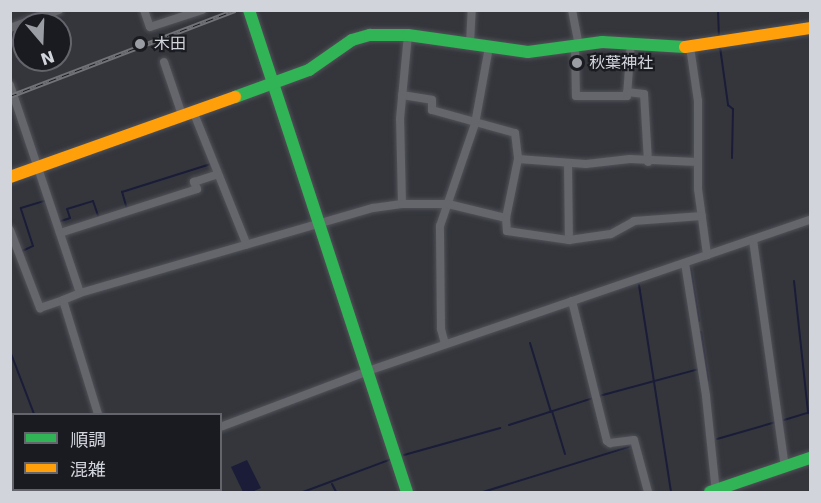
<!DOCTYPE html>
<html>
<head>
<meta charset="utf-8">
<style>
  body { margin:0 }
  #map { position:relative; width:821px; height:503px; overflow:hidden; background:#34363c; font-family:"DejaVu Sans","Noto Sans JP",sans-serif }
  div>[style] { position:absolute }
  .water>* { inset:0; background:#1a1c38 }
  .stream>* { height:2px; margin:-1px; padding:0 1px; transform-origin:1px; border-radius:1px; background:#1a1c38 }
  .roads { filter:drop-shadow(0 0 2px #515258) drop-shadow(0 0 2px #515258) }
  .street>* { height:8px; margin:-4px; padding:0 4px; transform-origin:4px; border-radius:4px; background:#64666b }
  .fast>* { height:12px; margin:-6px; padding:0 6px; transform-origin:6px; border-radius:6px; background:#30b455 }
  .slow>* { height:12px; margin:-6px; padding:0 6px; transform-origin:6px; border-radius:6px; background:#ff9f0a }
  .rail>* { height:4.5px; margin-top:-2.25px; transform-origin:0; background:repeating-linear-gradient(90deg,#1a1b21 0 7px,#727378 0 14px); box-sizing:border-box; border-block:2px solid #727378 }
  .dots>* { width:16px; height:16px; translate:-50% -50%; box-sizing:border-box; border:3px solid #1a1b21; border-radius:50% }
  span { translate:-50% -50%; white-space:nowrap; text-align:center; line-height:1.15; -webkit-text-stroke:4.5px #1a1b21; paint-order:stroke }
  .poi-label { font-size:16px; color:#d2d4dc }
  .left { translate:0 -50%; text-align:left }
  .frame { position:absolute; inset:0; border:12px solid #d2d4dc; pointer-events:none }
  .legend { position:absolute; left:12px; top:413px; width:210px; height:78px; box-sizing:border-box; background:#1a1b21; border:2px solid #64656c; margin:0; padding:8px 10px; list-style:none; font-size:18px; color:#d2d4dc }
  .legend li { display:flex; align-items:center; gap:12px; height:30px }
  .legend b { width:30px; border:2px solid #64656c }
  .north { position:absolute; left:12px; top:12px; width:60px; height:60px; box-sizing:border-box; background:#1a1b21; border:2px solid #64656c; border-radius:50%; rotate:161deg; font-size:16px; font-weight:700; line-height:24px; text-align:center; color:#d2d4dc }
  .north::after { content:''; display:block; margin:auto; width:21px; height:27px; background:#9b9da4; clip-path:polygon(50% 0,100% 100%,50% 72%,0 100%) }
</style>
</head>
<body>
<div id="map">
  <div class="water">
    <div style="clip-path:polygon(247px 460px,261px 488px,252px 492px,243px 492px,231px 467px)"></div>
  </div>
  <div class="stream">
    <div style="left:718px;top:10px;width:28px;rotate:88deg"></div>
    <div style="left:720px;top:47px;width:59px;rotate:82.1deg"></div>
    <div style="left:728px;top:105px;width:6px;rotate:39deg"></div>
    <div style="left:733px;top:109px;width:49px;rotate:91.2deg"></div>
    <div style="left:127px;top:209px;width:18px;rotate:-106deg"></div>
    <div style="left:122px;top:192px;width:93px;rotate:-17.5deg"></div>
    <div style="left:61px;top:221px;width:9px;rotate:-18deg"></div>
    <div style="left:70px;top:218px;width:9px;rotate:-108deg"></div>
    <div style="left:67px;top:209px;width:27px;rotate:-17deg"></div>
    <div style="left:93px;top:201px;width:18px;rotate:71deg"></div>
    <div style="left:20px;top:252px;width:14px;rotate:-25deg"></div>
    <div style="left:33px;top:246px;width:40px;rotate:-108deg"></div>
    <div style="left:21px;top:208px;width:27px;rotate:-17deg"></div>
    <div style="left:690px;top:265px;width:57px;rotate:80.9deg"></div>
    <div style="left:794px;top:281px;width:133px;rotate:83.9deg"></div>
    <div style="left:639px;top:285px;width:209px;rotate:81.2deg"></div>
    <div style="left:701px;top:332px;width:49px;rotate:81.7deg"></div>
    <div style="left:530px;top:343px;width:72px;rotate:73.1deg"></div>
    <div style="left:10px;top:351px;width:67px;rotate:69.1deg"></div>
    <div style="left:599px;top:396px;width:104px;rotate:-15.1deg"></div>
    <div style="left:552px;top:411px;width:45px;rotate:73.2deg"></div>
    <div style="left:784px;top:420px;width:27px;rotate:-17deg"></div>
    <div style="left:509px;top:425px;width:88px;rotate:-17.8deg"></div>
    <div style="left:717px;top:439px;width:61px;rotate:-16.1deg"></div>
    <div style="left:404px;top:455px;width:100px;rotate:-15.7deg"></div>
    <div style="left:332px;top:484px;width:9px;rotate:63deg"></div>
    <div style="left:303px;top:492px;width:92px;rotate:-20.4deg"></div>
    <div style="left:483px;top:492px;width:156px;rotate:-17.2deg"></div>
  </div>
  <div class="roads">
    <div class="street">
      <div style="left:144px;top:10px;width:18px;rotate:71deg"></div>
      <div style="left:150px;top:27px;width:55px;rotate:-18.1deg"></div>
      <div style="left:572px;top:10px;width:36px;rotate:79deg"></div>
      <div style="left:10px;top:28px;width:52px;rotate:-20.2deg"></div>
      <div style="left:470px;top:43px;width:33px;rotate:-87deg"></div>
      <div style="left:575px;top:46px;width:50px;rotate:88.9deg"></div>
      <div style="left:576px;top:96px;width:51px"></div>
      <div style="left:627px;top:96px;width:54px;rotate:-85.8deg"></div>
      <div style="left:690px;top:47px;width:55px;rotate:81.6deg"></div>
      <div style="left:698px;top:101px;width:88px;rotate:90deg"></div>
      <div style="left:698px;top:189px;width:67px;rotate:82.2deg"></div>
      <div style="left:164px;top:62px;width:56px;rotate:71.2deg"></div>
      <div style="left:10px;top:85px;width:219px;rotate:71.4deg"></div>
      <div style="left:627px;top:92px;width:17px;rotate:7deg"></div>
      <div style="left:644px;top:94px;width:68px;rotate:86.6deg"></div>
      <div style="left:402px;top:95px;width:30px;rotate:9deg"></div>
      <div style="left:432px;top:100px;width:10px;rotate:90deg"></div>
      <div style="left:432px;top:110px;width:86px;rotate:15.5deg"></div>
      <div style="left:515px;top:133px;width:26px;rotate:83deg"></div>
      <div style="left:518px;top:159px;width:68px;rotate:4.2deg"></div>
      <div style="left:586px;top:164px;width:44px;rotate:-6.5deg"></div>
      <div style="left:630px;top:159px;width:67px;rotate:2.6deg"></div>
      <div style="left:193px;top:111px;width:144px;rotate:68.1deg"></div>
      <div style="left:568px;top:163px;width:77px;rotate:89.3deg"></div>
      <div style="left:402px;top:204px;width:85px;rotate:-91.3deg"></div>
      <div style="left:400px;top:119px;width:84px;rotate:-84.6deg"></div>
      <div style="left:506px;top:218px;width:60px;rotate:-78.5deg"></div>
      <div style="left:10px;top:230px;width:84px;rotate:69deg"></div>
      <div style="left:40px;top:308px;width:24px;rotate:-19deg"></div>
      <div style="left:60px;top:233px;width:144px;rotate:-17.8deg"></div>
      <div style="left:197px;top:189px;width:8px;rotate:-113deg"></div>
      <div style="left:194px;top:182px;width:25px;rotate:-18deg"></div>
      <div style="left:753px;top:240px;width:229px;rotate:82deg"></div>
      <div style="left:685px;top:263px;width:135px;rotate:81deg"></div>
      <div style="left:706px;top:396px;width:97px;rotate:84.1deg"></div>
      <div style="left:572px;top:301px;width:144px;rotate:76deg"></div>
      <div style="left:607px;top:441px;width:4px;rotate:34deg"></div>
      <div style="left:610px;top:443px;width:24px;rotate:-7deg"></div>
      <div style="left:634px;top:440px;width:54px;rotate:74.9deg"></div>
      <div style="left:445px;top:344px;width:16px;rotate:-105deg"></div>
      <div style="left:441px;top:329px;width:103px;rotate:-90.6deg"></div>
      <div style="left:440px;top:226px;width:108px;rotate:-71.1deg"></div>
      <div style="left:475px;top:124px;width:78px;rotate:-79.7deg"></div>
      <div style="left:98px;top:414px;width:119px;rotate:-107.1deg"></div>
      <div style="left:63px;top:300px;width:18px;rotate:-22deg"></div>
      <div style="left:80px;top:293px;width:305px;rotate:-16.2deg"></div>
      <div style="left:373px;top:208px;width:29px;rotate:-8deg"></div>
      <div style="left:402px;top:204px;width:46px"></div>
      <div style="left:448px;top:204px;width:60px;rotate:13.6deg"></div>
      <div style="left:506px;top:218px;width:13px;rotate:86deg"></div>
      <div style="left:507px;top:231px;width:63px;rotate:8.3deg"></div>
      <div style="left:569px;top:240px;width:42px;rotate:-8.1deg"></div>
      <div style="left:611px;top:234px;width:26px;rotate:-29deg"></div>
      <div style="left:634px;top:221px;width:68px;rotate:-4.2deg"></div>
      <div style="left:220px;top:427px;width:158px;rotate:-20.7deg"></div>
      <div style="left:368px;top:371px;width:467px;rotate:-18.9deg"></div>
      <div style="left:10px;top:454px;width:9px;rotate:63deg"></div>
      <div style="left:99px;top:490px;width:2px;rotate:63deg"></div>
      <div style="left:21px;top:492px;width:7px;rotate:-16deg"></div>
    </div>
    <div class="fast">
      <div style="left:249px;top:10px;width:507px;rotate:71.85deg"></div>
      <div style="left:235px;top:97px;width:79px;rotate:-20deg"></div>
      <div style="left:309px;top:70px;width:52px;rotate:-34.9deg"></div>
      <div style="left:352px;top:40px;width:19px;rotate:-16deg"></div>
      <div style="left:370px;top:35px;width:38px"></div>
      <div style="left:408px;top:35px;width:121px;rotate:8.1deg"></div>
      <div style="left:528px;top:52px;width:75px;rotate:-7.7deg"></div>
      <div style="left:602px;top:42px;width:83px;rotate:3.4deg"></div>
      <div style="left:710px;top:492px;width:106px;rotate:-18.8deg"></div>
    </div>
    <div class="slow">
      <div style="left:685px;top:47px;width:126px;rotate:-8.6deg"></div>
      <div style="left:10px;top:177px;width:239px;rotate:-19.6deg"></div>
    </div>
  </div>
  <div class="rail">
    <div style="left:10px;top:96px;width:241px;rotate:-20.9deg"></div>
  </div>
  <div class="dots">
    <div style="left:140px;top:44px;background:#9b9da4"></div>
    <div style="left:577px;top:63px;background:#9b9da4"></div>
  </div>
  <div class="poi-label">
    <span class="left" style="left:154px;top:44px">木田</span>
    <span class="left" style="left:589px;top:63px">秋葉神社</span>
  </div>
  <div class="frame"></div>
  <ul class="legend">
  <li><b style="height:8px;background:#30b455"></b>順調</li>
  <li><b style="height:8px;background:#ff9f0a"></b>混雑</li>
  </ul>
  <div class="north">N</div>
</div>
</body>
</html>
